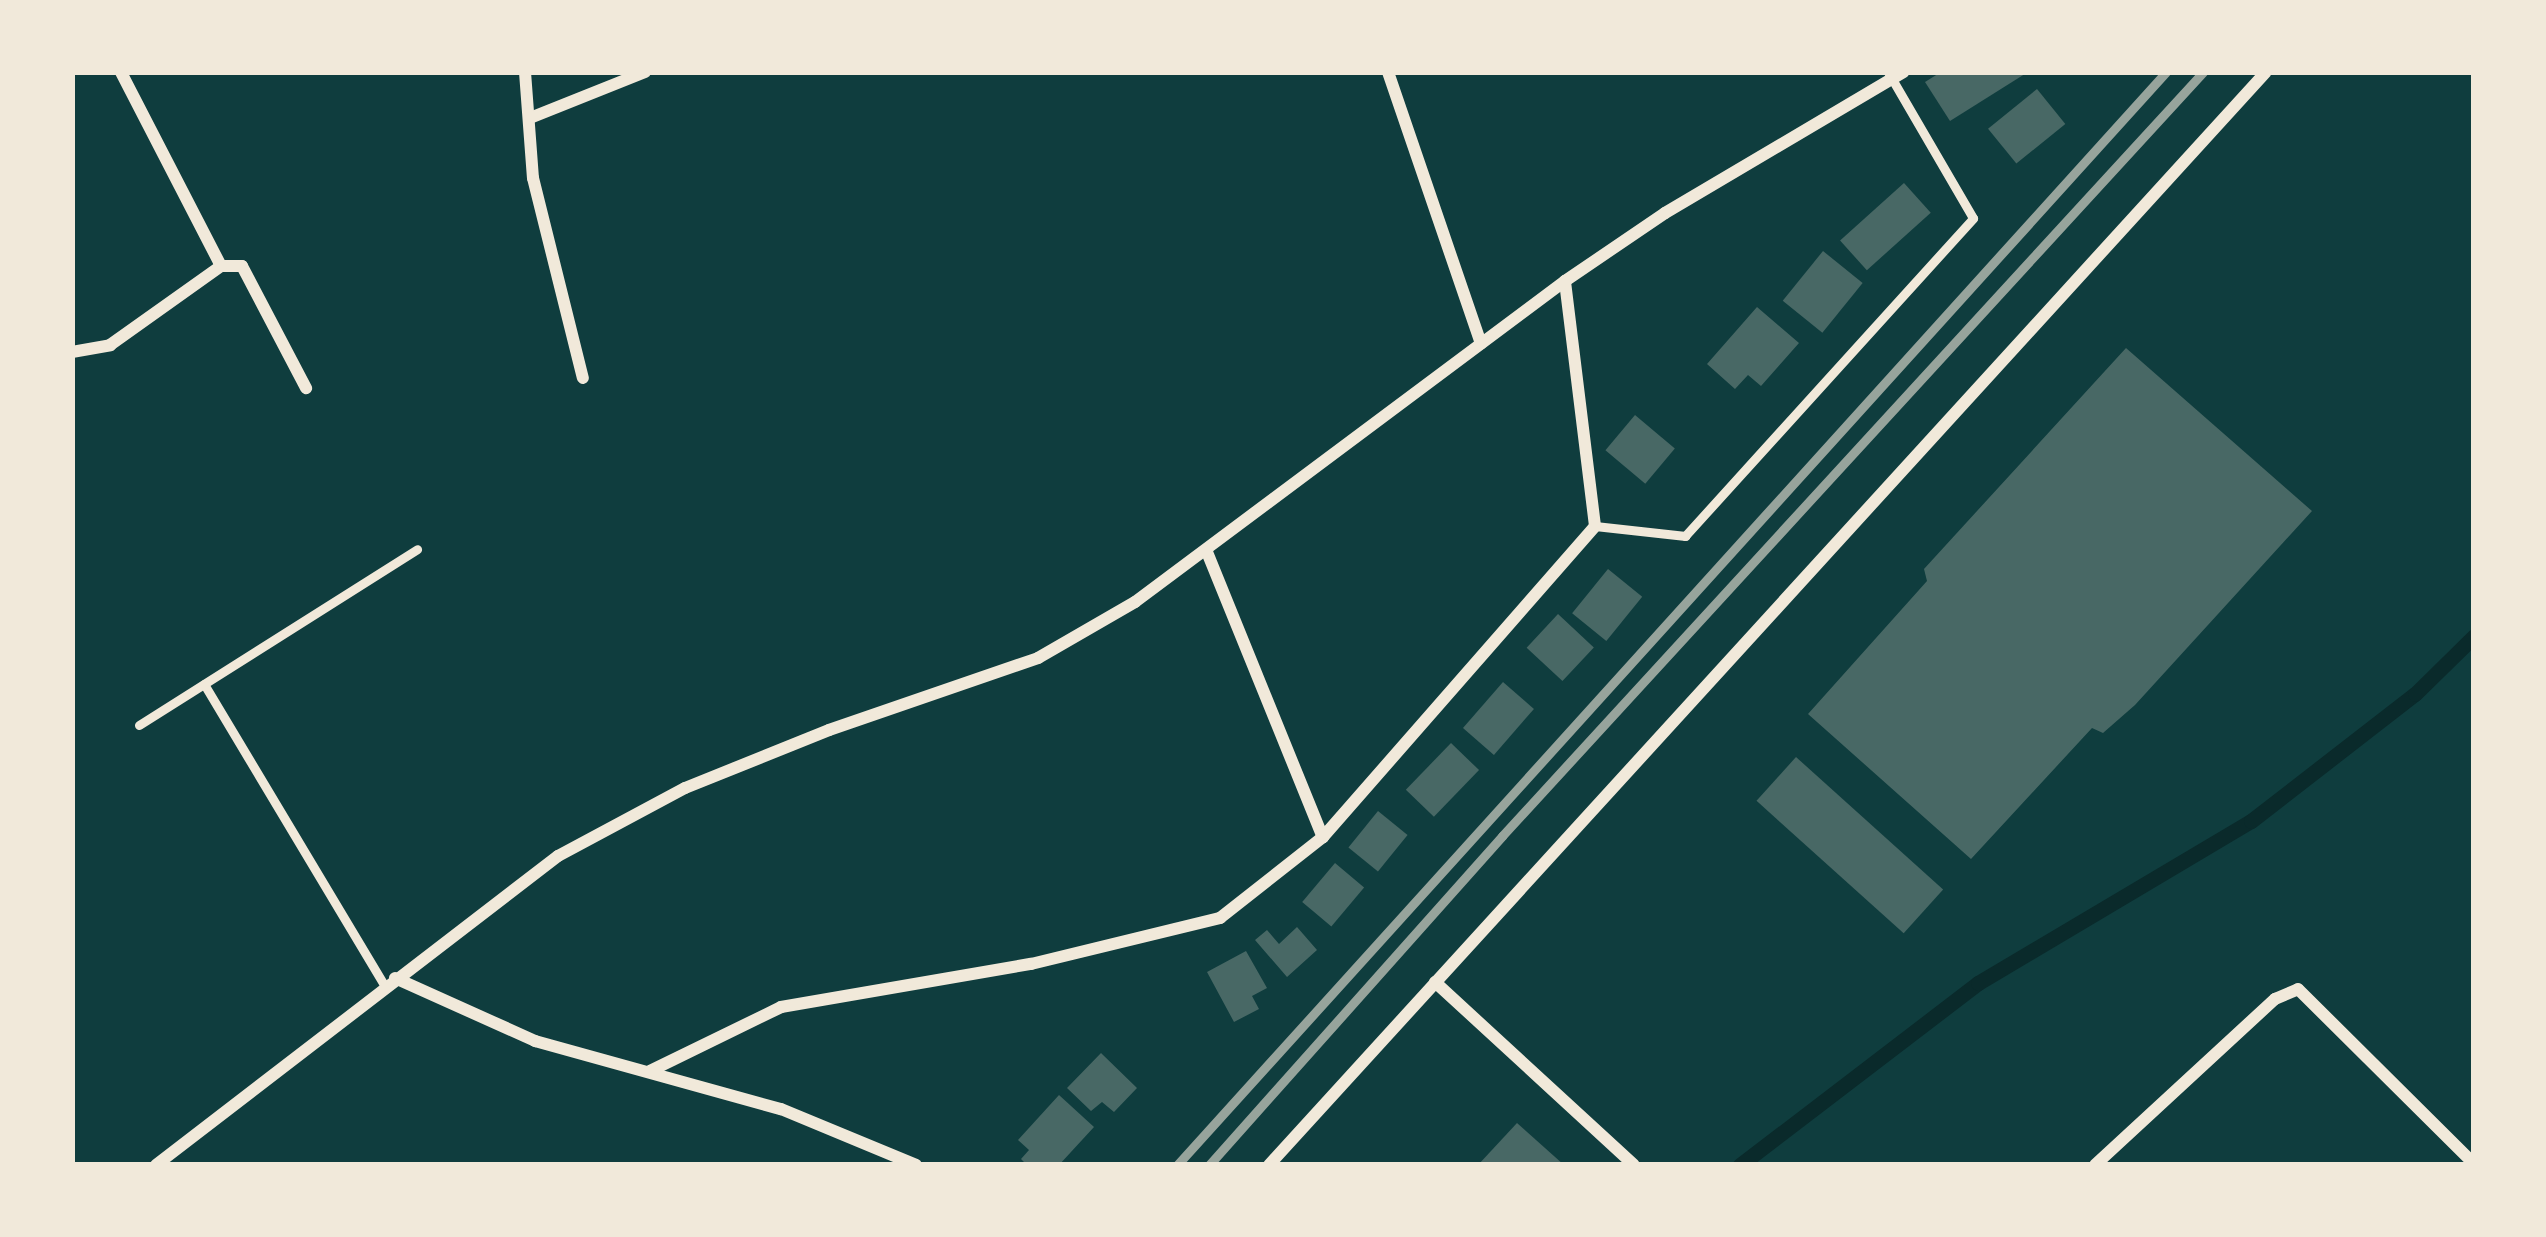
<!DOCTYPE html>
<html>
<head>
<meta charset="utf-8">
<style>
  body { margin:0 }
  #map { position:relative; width:2546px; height:1237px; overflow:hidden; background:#0f3d3e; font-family:Rubik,sans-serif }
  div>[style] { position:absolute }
  .stream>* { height:15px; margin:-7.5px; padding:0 7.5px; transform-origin:7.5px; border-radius:7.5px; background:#0a2a2b }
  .building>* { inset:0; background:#486865; transform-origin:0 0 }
  .service>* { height:9px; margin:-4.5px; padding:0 4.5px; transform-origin:4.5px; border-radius:4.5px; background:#f1e9da }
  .minor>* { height:12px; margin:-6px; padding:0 6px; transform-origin:6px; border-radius:6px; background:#f1e9da }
  .rail>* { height:9px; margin:-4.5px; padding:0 4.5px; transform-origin:4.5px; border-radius:4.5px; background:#97a49c }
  span { translate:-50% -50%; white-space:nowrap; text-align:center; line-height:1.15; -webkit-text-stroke:12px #f1e9da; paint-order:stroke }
  .frame { position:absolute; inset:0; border:75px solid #f1e9da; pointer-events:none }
</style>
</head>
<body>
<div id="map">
  <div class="stream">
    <div style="left:1740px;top:1165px;width:300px;rotate:-37.4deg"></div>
    <div style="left:1978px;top:983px;width:317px;rotate:-30.7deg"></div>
    <div style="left:2251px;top:821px;width:207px;rotate:-37.8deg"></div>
    <div style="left:2415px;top:694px;width:83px;rotate:-44.5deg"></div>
  </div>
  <div class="building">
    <div style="clip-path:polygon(1941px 72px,2028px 72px,1950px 121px,1925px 82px)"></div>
    <div style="left:2037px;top:89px;width:45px;height:63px;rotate:51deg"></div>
    <div style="left:1904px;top:183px;width:40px;height:86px;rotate:48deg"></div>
    <div style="left:1823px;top:251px;width:51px;height:64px;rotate:39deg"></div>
    <div style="clip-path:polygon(1757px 307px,1799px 343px,1761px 386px,1748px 375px,1735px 389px,1707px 364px)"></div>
    <div style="clip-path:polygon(2126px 348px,2312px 511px,2135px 705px,2103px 733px,2092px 728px,1971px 859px,1808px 714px,1927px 581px,1924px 569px)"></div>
    <div style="left:1635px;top:415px;width:52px;height:46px;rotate:40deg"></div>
    <div style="left:1608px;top:569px;width:44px;height:57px;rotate:39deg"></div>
    <div style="left:1558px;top:614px;width:49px;height:46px;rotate:43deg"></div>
    <div style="left:1503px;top:682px;width:41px;height:61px;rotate:41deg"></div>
    <div style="left:1451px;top:743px;width:39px;height:65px;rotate:44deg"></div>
    <div style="left:1796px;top:757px;width:198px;height:59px;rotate:42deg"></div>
    <div style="left:1378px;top:811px;width:38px;height:47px;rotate:39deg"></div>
    <div style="left:1335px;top:863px;width:38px;height:51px;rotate:40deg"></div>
    <div style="clip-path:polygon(1297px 927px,1317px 950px,1287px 977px,1255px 940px,1267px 930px,1279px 944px)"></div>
    <div style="clip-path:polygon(1246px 951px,1267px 988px,1252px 996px,1259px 1009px,1234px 1022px,1207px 972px)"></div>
    <div style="clip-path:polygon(1101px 1053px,1137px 1088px,1114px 1112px,1102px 1102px,1091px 1111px,1067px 1088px)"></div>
    <div style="clip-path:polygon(1059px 1095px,1094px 1127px,1059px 1165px,1027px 1165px,1021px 1159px,1029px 1150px,1018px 1140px)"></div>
    <div style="clip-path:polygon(1517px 1123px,1564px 1165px,1478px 1165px)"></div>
  </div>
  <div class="service">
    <div style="left:1595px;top:526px;width:91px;rotate:6.3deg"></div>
    <div style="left:1685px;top:536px;width:429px;rotate:-47.8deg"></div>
    <div style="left:1973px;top:218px;width:169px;rotate:-120.2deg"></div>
    <div style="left:204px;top:684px;width:352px;rotate:59.1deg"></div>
    <div style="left:139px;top:725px;width:329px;rotate:-32.3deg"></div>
  </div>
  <div class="minor">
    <div style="left:525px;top:72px;width:106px;rotate:85.7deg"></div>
    <div style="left:533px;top:178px;width:206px;rotate:76deg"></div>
    <div style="left:1388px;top:72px;width:287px;rotate:71.1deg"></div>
    <div style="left:530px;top:118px;width:124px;rotate:-21.8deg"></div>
    <div style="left:221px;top:266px;width:21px"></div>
    <div style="left:242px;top:266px;width:138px;rotate:62.3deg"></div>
    <div style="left:72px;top:352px;width:39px;rotate:-10deg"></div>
    <div style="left:110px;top:345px;width:136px;rotate:-35.4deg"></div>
    <div style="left:221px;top:266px;width:218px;rotate:-117.3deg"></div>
    <div style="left:1207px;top:552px;width:308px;rotate:67.9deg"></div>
    <div style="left:395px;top:978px;width:154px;rotate:24.2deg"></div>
    <div style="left:535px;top:1041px;width:255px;rotate:15.5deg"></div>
    <div style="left:781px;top:1109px;width:146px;rotate:22.5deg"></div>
    <div style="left:1435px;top:982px;width:270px;rotate:42.6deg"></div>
    <div style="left:650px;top:1071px;width:146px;rotate:-26deg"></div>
    <div style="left:781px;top:1007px;width:254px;rotate:-9.8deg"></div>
    <div style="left:1031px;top:964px;width:195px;rotate:-13.7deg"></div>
    <div style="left:1220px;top:918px;width:131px;rotate:-38.2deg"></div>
    <div style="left:1323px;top:837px;width:413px;rotate:-48.8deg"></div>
    <div style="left:1595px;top:526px;width:247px;rotate:-97deg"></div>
    <div style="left:156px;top:1165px;width:507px;rotate:-37.55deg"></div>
    <div style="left:558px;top:856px;width:144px;rotate:-28.2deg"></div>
    <div style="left:685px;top:788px;width:155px;rotate:-21.9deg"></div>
    <div style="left:829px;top:730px;width:221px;rotate:-19deg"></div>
    <div style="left:1038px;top:658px;width:112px;rotate:-30deg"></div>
    <div style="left:1135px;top:602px;width:537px;rotate:-36.74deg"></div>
    <div style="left:1565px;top:281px;width:121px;rotate:-34.2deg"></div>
    <div style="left:1665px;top:213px;width:277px;rotate:-30.6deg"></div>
    <div style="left:1269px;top:1165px;width:1479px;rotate:-47.63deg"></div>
    <div style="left:2095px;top:1165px;width:245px;rotate:-42.7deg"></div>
    <div style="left:2275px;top:999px;width:25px;rotate:-23deg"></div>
    <div style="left:2298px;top:989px;width:248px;rotate:44.8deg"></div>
  </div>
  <div class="rail">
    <div style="left:1177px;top:1165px;width:1474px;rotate:-47.86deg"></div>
    <div style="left:1209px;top:1165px;width:441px;rotate:-48.3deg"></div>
    <div style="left:1502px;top:836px;width:1037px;rotate:-47.46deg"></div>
  </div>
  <div class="frame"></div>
</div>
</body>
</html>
